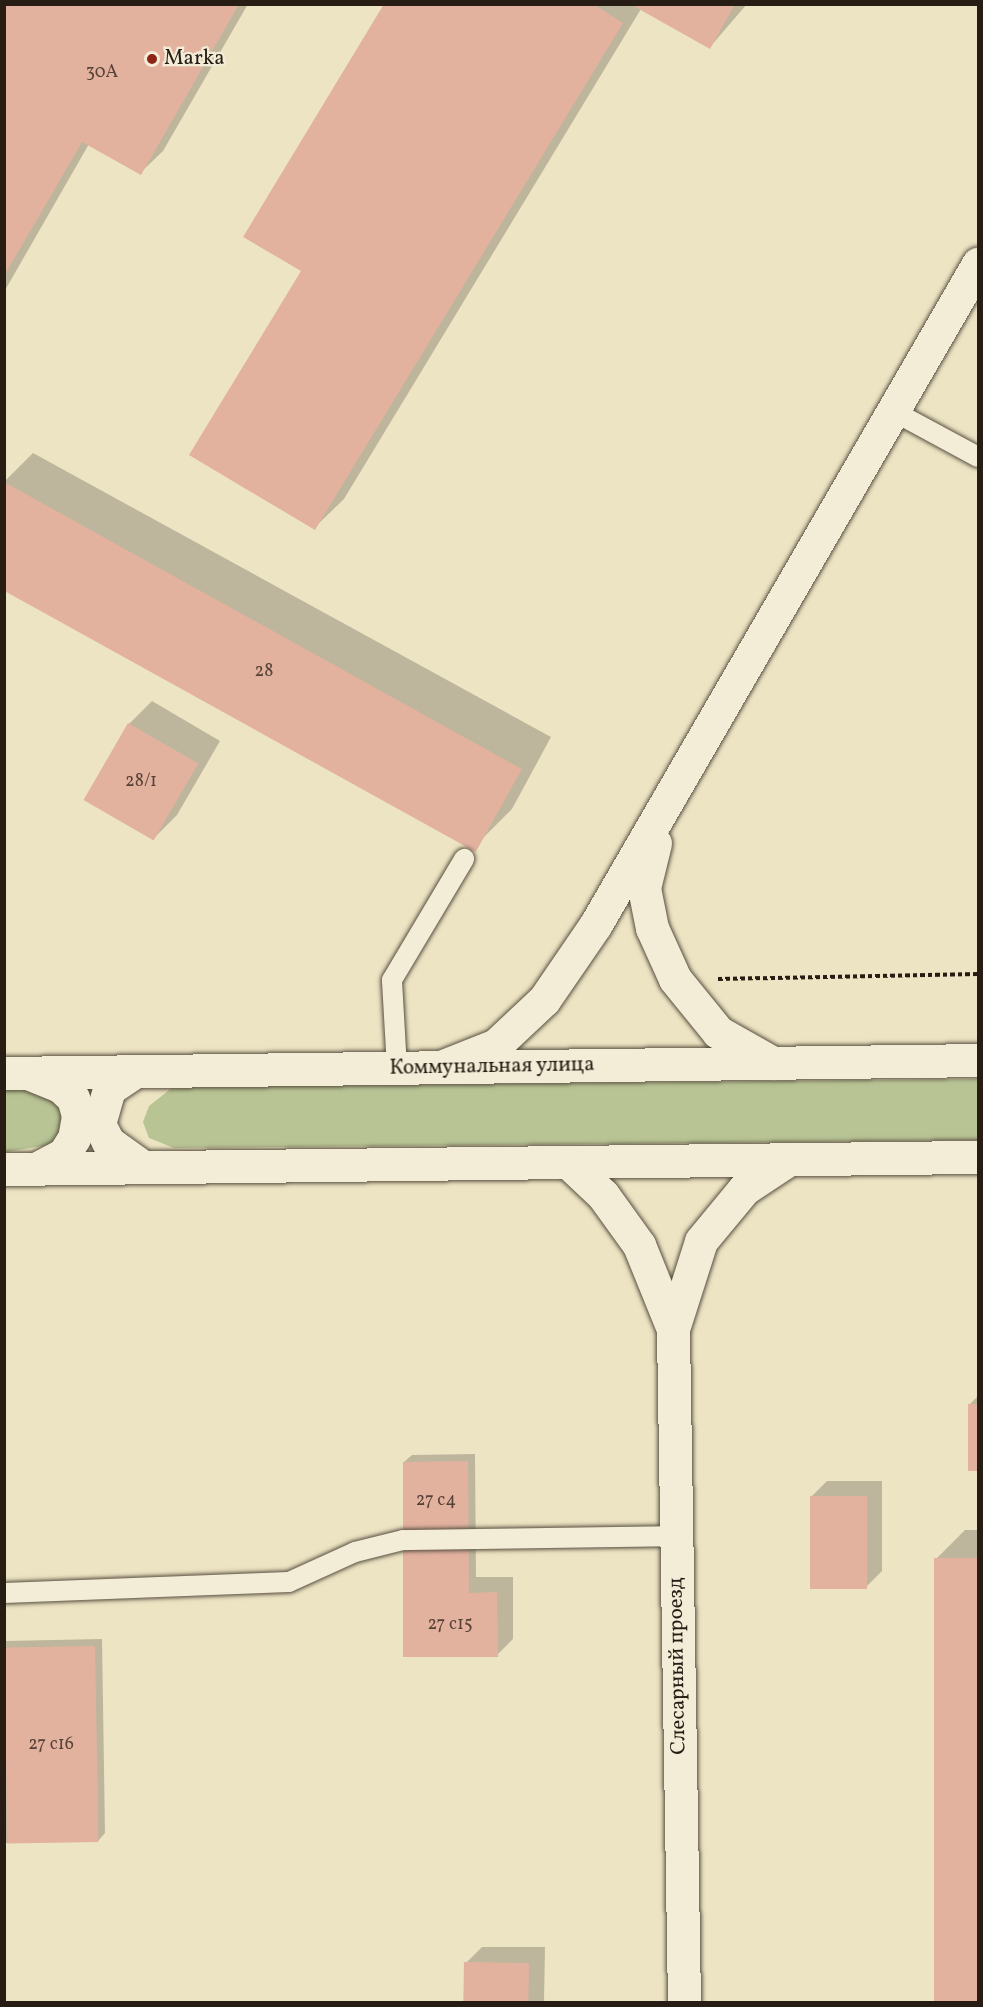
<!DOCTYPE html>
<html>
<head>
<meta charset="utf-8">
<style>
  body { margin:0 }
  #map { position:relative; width:983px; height:2007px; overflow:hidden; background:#ede4c3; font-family:Vollkorn,serif }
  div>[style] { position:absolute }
  .green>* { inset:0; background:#b8c494 }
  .shadow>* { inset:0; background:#0003 }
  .building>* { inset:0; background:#e3b29f; transform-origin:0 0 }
  .path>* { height:4px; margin-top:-2px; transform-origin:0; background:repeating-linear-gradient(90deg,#271d14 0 4.5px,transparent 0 7.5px) }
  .roads { filter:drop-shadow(0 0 2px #584f40) drop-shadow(0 0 2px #584f40) }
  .lane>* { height:20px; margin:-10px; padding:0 10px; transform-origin:10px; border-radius:10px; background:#f3edd8 }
  .street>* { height:33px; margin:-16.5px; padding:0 16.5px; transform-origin:16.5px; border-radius:16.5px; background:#f3edd8 }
  .secondary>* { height:33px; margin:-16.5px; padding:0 16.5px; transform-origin:16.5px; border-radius:16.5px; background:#f3edd8 }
  .dots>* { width:16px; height:16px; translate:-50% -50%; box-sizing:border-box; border:3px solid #f3edd8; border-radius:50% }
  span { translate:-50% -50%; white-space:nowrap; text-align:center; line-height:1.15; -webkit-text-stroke:4.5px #f3edd8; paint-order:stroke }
  .number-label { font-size:18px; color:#564237 }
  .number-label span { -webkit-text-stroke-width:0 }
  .poi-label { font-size:21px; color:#271d14 }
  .left { translate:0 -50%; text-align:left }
  .street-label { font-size:21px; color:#271d14 }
  .frame { position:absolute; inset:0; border:6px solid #271d14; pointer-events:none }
</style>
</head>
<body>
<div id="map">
  <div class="green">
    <div style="clip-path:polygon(978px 1079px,978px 1140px,174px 1148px,149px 1138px,143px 1122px,149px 1106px,173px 1087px)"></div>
    <div style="clip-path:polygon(4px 1090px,33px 1090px,60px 1104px,63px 1123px,55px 1144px,5px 1152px)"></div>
  </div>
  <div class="shadow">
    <div style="clip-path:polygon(4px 4px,248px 4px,163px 151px,140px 173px,89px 144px,4px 292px)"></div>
    <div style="clip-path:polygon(386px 4px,747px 4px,710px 47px,641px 9px,344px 499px,314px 528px,303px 271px)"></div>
    <div style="clip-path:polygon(33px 453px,551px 737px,512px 809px,483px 838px,4px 575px,4px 482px)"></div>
    <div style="clip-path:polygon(152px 701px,220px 741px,177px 815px,154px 838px,129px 724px)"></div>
    <div style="clip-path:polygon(978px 1396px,978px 1469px,970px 1470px,969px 1405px)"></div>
    <div style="clip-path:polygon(475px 1454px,476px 1577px,513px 1577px,513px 1639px,497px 1655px,404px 1462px,412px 1455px)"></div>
    <div style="clip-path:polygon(827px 1481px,882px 1481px,882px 1571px,866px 1587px,811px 1497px)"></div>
    <div style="clip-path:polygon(965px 1530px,978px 1530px,978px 2002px,937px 2002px,936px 1559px)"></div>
    <div style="clip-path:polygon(102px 1639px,105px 1833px,98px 1841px,4px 1843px,4px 1641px)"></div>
    <div style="clip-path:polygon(482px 1947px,545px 1947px,544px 2002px,466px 2002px,466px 1963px)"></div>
  </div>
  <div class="building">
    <div style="clip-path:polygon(4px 4px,239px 4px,141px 175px,82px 142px,4px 276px)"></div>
    <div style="clip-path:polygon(384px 4px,593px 4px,623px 23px,315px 530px,189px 455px,301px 271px,243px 237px)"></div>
    <div style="clip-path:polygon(630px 4px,735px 4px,710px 49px)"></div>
    <div style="left:4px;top:482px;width:592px;height:95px;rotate:29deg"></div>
    <div style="left:128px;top:723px;width:81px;height:89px;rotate:30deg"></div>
    <div style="left:968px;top:1404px;width:10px;height:67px"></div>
    <div style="clip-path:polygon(468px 1461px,469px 1593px,497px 1592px,498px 1657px,403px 1657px,403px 1462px)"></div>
    <div style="left:810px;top:1496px;width:57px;height:93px"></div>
    <div style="left:934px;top:1558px;width:44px;height:444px"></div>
    <div style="left:95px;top:1646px;width:196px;height:91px;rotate:89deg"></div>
    <div style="left:464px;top:1962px;width:65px;height:40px;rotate:1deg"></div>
  </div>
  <div class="path">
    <div style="left:718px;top:979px;width:260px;rotate:-1.1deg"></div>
  </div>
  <div class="roads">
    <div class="lane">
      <div style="left:893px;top:411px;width:97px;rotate:28.4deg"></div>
      <div style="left:397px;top:1068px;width:88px;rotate:-93.3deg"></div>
      <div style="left:392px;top:980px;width:141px;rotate:-59.2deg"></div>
      <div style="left:4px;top:1593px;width:285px;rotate:-2.2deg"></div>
      <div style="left:289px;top:1582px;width:72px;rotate:-24.4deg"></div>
      <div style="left:355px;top:1552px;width:49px;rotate:-14deg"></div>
      <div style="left:403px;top:1540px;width:272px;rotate:-0.8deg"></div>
    </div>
    <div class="street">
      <div style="left:655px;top:843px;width:46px;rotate:103.7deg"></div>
      <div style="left:644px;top:888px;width:41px;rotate:78.7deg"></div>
      <div style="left:652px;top:928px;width:56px;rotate:65.7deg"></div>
      <div style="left:675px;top:979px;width:68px;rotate:50.9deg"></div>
      <div style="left:718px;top:1032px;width:63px;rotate:29.4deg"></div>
      <div style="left:443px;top:1066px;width:57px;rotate:-21.6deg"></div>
      <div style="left:496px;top:1045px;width:66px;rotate:-43.2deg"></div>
      <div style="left:544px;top:1000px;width:92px;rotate:-55.6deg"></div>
      <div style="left:596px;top:924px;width:763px;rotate:-59.94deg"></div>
    </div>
    <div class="secondary">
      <div style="left:134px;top:1072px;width:30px;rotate:146deg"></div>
      <div style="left:109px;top:1089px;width:36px;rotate:106deg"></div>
      <div style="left:99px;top:1124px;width:20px;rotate:63deg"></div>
      <div style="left:108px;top:1142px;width:43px;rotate:35.5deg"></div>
      <div style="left:4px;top:1073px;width:974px;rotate:-0.76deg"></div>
      <div style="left:30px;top:1074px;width:32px;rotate:22deg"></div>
      <div style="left:60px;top:1086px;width:18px;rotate:43deg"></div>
      <div style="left:73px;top:1098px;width:19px;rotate:74deg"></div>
      <div style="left:78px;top:1116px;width:22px;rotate:100deg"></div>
      <div style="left:74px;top:1138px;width:19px;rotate:122deg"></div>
      <div style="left:64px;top:1154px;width:30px;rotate:152deg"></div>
      <div style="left:569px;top:1163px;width:47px;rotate:43.3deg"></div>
      <div style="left:603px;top:1195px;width:62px;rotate:54.2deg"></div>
      <div style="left:639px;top:1245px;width:91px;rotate:68deg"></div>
      <div style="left:4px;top:1169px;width:974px;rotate:-0.71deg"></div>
      <div style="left:684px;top:2002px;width:673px;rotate:-90.94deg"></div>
      <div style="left:673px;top:1329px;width:92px;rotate:-72.3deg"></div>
      <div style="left:701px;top:1241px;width:67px;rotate:-50.4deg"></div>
      <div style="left:744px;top:1189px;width:53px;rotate:-33.4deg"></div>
    </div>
  </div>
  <div class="dots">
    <div style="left:152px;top:59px;background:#8f2418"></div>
  </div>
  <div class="number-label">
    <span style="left:102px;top:73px">30А</span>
    <span style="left:264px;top:672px">28</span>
    <span style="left:141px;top:782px">28/1</span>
    <span style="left:436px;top:1501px">27 c4</span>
    <span style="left:450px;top:1625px">27 c15</span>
    <span style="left:51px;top:1745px">27 c16</span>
  </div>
  <div class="poi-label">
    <span class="left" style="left:164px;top:59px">Marka</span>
  </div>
  <div class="street-label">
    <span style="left:492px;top:1067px;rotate:-1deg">Коммунальная улица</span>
    <span style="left:678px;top:1666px;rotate:-91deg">Слесарный проезд</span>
  </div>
  <div class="frame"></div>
</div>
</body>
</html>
